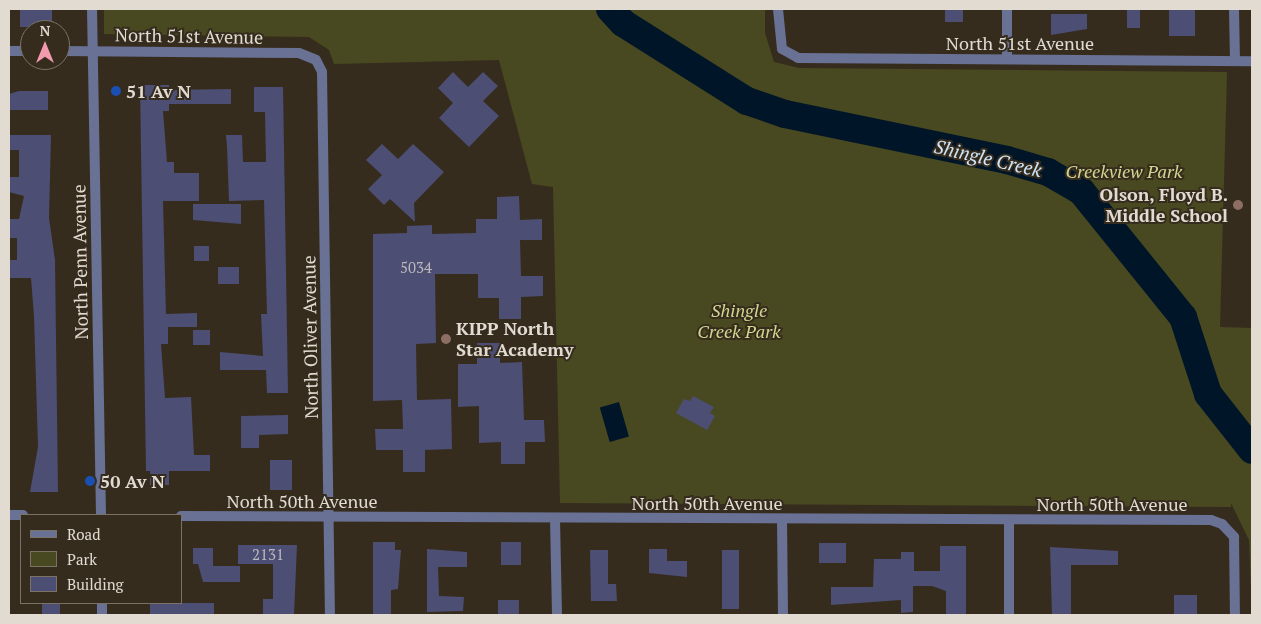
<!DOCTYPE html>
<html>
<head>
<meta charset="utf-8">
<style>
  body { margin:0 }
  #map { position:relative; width:1261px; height:624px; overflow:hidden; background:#362c1e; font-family:"PT Serif",serif }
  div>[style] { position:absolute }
  .green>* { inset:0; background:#484920 }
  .water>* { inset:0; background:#001528; transform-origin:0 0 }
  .river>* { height:28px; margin:-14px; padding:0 14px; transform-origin:14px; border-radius:14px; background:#001528 }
  .building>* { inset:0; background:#4c4e74; transform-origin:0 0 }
  .street>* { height:10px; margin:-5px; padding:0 5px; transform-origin:5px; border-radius:5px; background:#697194 }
  .dots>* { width:14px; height:14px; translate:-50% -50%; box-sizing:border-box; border:2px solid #362c1e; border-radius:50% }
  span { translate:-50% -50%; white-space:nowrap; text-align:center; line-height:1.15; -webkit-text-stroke:4px #362c1e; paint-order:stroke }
  .number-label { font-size:15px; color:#bcb8ba }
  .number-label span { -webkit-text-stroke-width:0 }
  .street-label { font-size:18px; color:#e1dbd2 }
  .poi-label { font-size:18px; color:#e1dbd2; font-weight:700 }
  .left { translate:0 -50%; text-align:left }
  .right { translate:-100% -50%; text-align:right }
  .park-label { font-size:18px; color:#d2d68f; font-style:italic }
  .water-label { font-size:19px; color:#cfe5fa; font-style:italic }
  .frame { position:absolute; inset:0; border:10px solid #e1dbd2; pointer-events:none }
  .legend { position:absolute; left:20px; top:514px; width:162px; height:90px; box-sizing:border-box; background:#362c1e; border:1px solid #7a7266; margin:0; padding:6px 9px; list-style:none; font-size:15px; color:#e1dbd2 }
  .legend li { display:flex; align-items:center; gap:10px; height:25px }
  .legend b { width:25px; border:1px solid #7a7266 }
  .north { position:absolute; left:20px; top:20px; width:50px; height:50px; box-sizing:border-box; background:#362c1e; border:1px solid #7a7266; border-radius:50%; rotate:0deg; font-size:14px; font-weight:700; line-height:20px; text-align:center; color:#e1dbd2 }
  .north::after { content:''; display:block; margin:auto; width:18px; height:22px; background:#f29aae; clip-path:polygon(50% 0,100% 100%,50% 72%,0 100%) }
</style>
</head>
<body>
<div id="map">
  <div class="green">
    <div style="clip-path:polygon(104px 9px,765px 9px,765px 33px,774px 62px,799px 68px,1227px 72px,1220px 327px,1252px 328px,1252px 615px,1249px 540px,1231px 503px,1231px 507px,560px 503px,553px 187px,532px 184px,499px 60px,334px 64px,329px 50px,309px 37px,104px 34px)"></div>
  </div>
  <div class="water">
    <div style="left:619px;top:402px;width:36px;height:20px;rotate:74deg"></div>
  </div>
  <div class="river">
    <div style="left:610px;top:9px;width:19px;rotate:47deg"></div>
    <div style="left:623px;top:23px;width:146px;rotate:32.2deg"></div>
    <div style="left:747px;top:101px;width:40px;rotate:18.9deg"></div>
    <div style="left:785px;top:114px;width:227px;rotate:11.7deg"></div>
    <div style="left:1007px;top:160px;width:43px;rotate:16.3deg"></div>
    <div style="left:1048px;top:172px;width:39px;rotate:30deg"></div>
    <div style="left:1082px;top:192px;width:161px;rotate:51.1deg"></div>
    <div style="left:1183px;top:317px;width:81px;rotate:72deg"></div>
    <div style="left:1208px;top:394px;width:71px;rotate:51.8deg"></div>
  </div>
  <div class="building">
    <div style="left:20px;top:9px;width:32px;height:18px"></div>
    <div style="left:945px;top:9px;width:18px;height:13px"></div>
    <div style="left:1127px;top:9px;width:13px;height:19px"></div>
    <div style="left:1169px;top:9px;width:26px;height:27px"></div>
    <div style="clip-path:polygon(1051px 14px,1087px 14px,1087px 29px,1051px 35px)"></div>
    <div style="clip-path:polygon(453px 72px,468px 87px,483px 72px,498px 86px,483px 101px,499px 116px,469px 147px,439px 118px,453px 103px,438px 88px)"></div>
    <div style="clip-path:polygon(140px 85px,169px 85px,169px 90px,231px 89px,231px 104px,169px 104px,169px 111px,163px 111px,167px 162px,174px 162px,174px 173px,199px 173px,199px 201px,163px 201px,166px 314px,197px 313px,197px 327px,168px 327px,168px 344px,161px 344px,165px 398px,191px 397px,194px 455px,210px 455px,210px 471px,169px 471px,169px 485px,150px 485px,150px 471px,146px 471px)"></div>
    <div style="clip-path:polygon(254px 87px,283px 87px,288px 393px,267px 393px,266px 370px,220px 370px,220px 352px,263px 356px,261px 314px,267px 314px,264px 200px,229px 201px,227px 146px,226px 135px,242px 135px,243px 162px,266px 162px,265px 112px,254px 112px)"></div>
    <div style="clip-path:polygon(19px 91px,48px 91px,48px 110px,9px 110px,9px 94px)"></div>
    <div style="clip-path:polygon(9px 135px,51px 135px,49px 218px,55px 260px,58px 492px,30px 492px,38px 447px,34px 316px,31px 278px,9px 278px,9px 260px,17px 260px,17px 238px,9px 238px,9px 219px,19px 219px,24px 196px,9px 192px,9px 177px,19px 177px,19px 150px,9px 150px)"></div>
    <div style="clip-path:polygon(382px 144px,398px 159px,413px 144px,444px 172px,414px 203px,415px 222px,390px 199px,384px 205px,368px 189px,382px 175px,366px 160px)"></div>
    <div style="clip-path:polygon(519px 196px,520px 220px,542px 219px,542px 240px,520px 240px,521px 276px,543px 276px,543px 296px,521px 297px,521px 319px,499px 319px,499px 298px,478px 298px,478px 274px,435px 274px,436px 343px,416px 344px,417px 400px,451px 399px,452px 449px,425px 450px,425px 472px,403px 472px,403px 450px,376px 450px,375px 429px,403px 429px,402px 400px,373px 401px,373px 234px,407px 233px,407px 226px,432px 225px,432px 234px,476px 233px,476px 219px,497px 219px,497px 197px)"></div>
    <div style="clip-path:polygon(193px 204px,241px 204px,241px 224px,193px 220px)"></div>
    <div style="left:194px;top:246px;width:15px;height:15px"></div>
    <div style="left:218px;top:267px;width:21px;height:17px"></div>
    <div style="left:193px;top:330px;width:17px;height:15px"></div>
    <div style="clip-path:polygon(477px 343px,500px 343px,500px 363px,522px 362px,524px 420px,544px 420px,545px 442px,525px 442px,525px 464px,501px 464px,501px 442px,479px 443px,479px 406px,458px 407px,458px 364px,477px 364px)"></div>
    <div style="clip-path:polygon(693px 396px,714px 407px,710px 413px,715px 416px,707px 430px,676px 413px,684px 399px,690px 401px)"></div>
    <div style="clip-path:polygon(288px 415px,288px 434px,259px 435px,259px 448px,241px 448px,241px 416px)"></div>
    <div style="left:270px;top:460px;width:22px;height:30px"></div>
    <div style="clip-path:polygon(373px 542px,395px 542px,395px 550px,401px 550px,398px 589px,391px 590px,391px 615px,373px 615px)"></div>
    <div style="left:501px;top:542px;width:20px;height:23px"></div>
    <div style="left:819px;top:543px;width:27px;height:20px"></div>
    <div style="clip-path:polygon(238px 545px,297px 545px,294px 615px,263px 615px,263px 599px,273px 599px,273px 564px,238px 564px)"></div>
    <div style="clip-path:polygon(940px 546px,966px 546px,966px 615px,946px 615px,946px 591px,932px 586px,913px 586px,913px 612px,901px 613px,901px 600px,831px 605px,831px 587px,873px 587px,874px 559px,901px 559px,901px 552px,914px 552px,914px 571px,940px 571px)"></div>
    <div style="clip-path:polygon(1050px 547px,1118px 551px,1118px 565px,1071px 565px,1071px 615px,1052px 615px)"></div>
    <div style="clip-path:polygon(193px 548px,213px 548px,213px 566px,240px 566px,240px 582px,203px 582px,198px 564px,193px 564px)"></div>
    <div style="clip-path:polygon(427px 549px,467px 552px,467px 567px,438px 567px,439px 596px,464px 597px,463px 611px,427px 612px)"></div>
    <div style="clip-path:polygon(649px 549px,667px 549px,667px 561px,687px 561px,687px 577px,649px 573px)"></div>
    <div style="clip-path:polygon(590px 550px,608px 550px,608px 584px,616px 584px,617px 601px,591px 601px)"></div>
    <div style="left:722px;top:550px;width:17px;height:59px"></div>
    <div style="left:1174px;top:595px;width:23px;height:20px"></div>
    <div style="left:498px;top:600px;width:21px;height:15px"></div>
    <div style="left:42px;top:603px;width:18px;height:12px"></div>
    <div style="left:150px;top:603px;width:64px;height:12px"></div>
  </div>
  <div class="street">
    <div style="left:92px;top:9px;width:506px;rotate:88.98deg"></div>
    <div style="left:778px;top:9px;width:40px;rotate:84.3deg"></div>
    <div style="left:782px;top:49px;width:18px;rotate:29deg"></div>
    <div style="left:798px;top:58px;width:454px;rotate:0.4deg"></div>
    <div style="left:1007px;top:9px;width:49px;rotate:90deg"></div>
    <div style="left:1234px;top:9px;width:52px;rotate:88.9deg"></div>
    <div style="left:9px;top:51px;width:21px"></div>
    <div style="left:60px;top:51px;width:239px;rotate:0.5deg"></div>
    <div style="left:299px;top:53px;width:18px;rotate:22deg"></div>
    <div style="left:316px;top:60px;width:13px;rotate:63deg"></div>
    <div style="left:322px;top:72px;width:543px;rotate:89.16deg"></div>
    <div style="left:9px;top:515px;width:14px"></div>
    <div style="left:181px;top:516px;width:1030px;rotate:0.22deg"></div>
    <div style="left:1211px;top:520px;width:12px;rotate:20deg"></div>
    <div style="left:1222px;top:524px;width:18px;rotate:47deg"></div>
    <div style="left:1234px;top:537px;width:78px;rotate:89.3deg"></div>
    <div style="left:555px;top:519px;width:96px;rotate:88.8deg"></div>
    <div style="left:782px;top:519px;width:96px;rotate:89.4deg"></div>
    <div style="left:1009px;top:521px;width:94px;rotate:90deg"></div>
    <div style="left:102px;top:603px;width:12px;rotate:90deg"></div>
  </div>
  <div class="dots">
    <div style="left:116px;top:91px;background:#1a4fb4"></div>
    <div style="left:1238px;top:205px;background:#8d6e63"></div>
    <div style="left:446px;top:339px;background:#8d6e63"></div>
    <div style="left:90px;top:481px;background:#1a4fb4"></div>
  </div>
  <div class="number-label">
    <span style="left:416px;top:268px">5034</span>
    <span style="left:268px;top:555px">2131</span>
  </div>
  <div class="street-label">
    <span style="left:189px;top:36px;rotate:1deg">North 51st Avenue</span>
    <span style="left:1020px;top:43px">North 51st Avenue</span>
    <span style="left:80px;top:262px;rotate:-91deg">North Penn Avenue</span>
    <span style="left:310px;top:337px;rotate:-91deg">North Oliver Avenue</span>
    <span style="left:302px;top:501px">North 50th Avenue</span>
    <span style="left:707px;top:503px">North 50th Avenue</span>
    <span style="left:1112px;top:504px">North 50th Avenue</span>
  </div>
  <div class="poi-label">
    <span class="left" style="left:126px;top:91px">51 Av N</span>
    <span class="right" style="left:1228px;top:205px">Olson, Floyd B.<br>Middle School</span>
    <span class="left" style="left:456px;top:339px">KIPP North<br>Star Academy</span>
    <span class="left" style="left:100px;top:481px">50 Av N</span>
  </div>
  <div class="park-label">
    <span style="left:1124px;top:171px">Creekview Park</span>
    <span style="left:739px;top:321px">Shingle<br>Creek Park</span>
  </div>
  <div class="water-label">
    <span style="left:988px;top:158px;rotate:13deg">Shingle Creek</span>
  </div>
  <div class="frame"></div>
  <ul class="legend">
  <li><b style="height:6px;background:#697194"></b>Road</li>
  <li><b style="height:14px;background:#484920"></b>Park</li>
  <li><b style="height:14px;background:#4c4e74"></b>Building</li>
  </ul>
  <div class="north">N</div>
</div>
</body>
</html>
